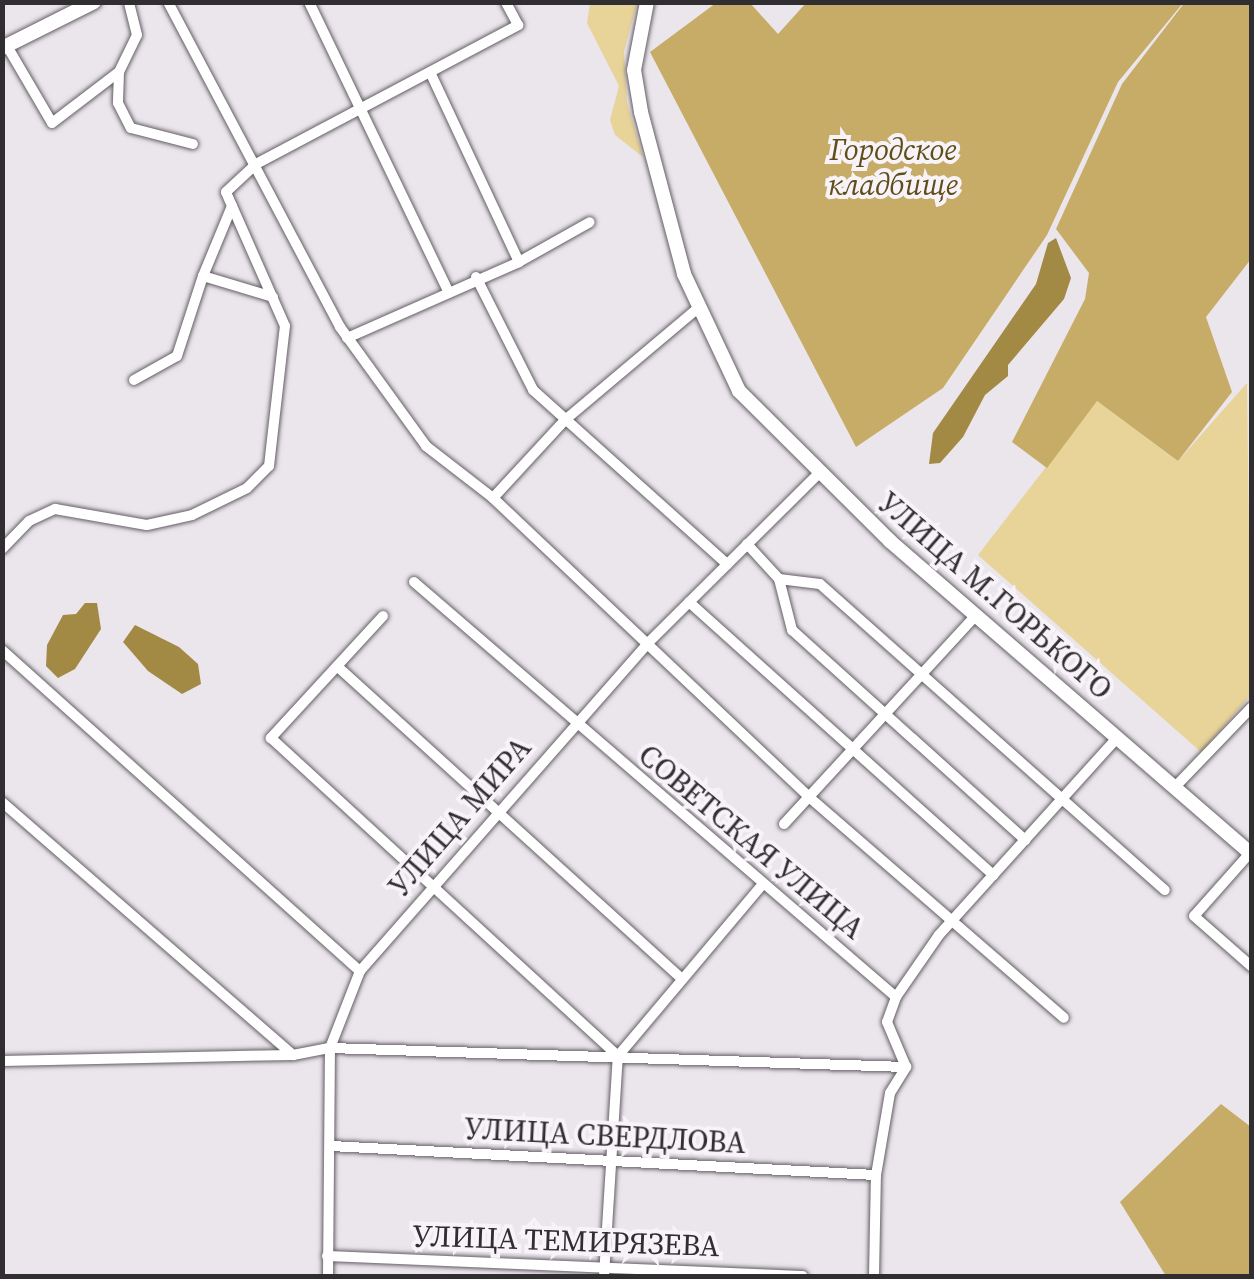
<!DOCTYPE html>
<html>
<head>
<meta charset="utf-8">
<style>
  body { margin:0 }
  #map { position:relative; width:1254px; height:1279px; overflow:hidden; background:#ebe5ec; font-family:"Source Serif 4",serif }
  div>[style] { position:absolute }
  .green>* { inset:0; background:#e8d399 }
  .forest>* { inset:0; background:#c6ac66 }
  .water>* { inset:0; background:#a28944 }
  .roads { filter:drop-shadow(0 0 2px #645f65) drop-shadow(0 0 2px #645f65) }
  .street>* { height:10px; margin:-5px; padding:0 5px; transform-origin:5px; border-radius:5px; background:#fff }
  .secondary>* { height:14px; margin:-7px; padding:0 7px; transform-origin:7px; border-radius:7px; background:#fff }
  span { translate:-50% -50%; white-space:nowrap; text-align:center; line-height:1.15; -webkit-text-stroke:8px #f8f2f9; paint-order:stroke }
  .park-label { font-size:30px; color:#604e18; font-style:italic }
  .street-label { font-size:30px; color:#302e30 }
  .frame { position:absolute; inset:0; border:5px solid #302e30; pointer-events:none }
</style>
</head>
<body>
<div id="map">
  <div class="green">
    <div style="clip-path:polygon(590px 3px,637px 3px,624px 52px,627px 102px,643px 157px,615px 135px,610px 120px,619px 86px,587px 23px)"></div>
    <div style="clip-path:polygon(1247px 383px,1251px 695px,1201px 752px,978px 555px,1097px 401px,1178px 461px)"></div>
  </div>
  <div class="forest">
    <div style="clip-path:polygon(1185px 2px,1251px 3px,1251px 259px,1206px 317px,1232px 392px,1178px 461px,1097px 401px,1047px 468px,1012px 442px,1085px 299px,1089px 273px,1056px 229px,1122px 84px)"></div>
    <div style="clip-path:polygon(716px 3px,750px 3px,778px 34px,806px 3px,1183px 3px,1118px 82px,1047px 235px,943px 388px,856px 447px,650px 52px)"></div>
    <div style="clip-path:polygon(1221px 1104px,1251px 1127px,1251px 1276px,1166px 1276px,1120px 1202px)"></div>
  </div>
  <div class="water">
    <div style="clip-path:polygon(1056px 238px,1071px 278px,1064px 299px,1008px 365px,1008px 376px,985px 395px,963px 437px,940px 463px,929px 464px,933px 433px,1036px 284px,1048px 243px)"></div>
    <div style="clip-path:polygon(85px 603px,97px 603px,101px 629px,75px 669px,58px 678px,46px 666px,47px 645px,63px 615px,76px 614px)"></div>
    <div style="clip-path:polygon(135px 625px,179px 647px,198px 664px,201px 684px,182px 694px,148px 671px,123px 642px)"></div>
  </div>
  <div class="roads">
    <div class="street">
      <div style="left:168px;top:2px;width:368px;rotate:62.1deg"></div>
      <div style="left:340px;top:327px;width:147px;rotate:54.1deg"></div>
      <div style="left:426px;top:446px;width:85px;rotate:37.8deg"></div>
      <div style="left:493px;top:498px;width:435px;rotate:43.4deg"></div>
      <div style="left:809px;top:797px;width:337px;rotate:40.9deg"></div>
      <div style="left:309px;top:2px;width:318px;rotate:64.3deg"></div>
      <div style="left:7px;top:46px;width:89px;rotate:59.7deg"></div>
      <div style="left:52px;top:123px;width:84px;rotate:-37.3deg"></div>
      <div style="left:119px;top:72px;width:41px;rotate:-64.1deg"></div>
      <div style="left:137px;top:35px;width:34px;rotate:-104deg"></div>
      <div style="left:119px;top:72px;width:31px;rotate:92deg"></div>
      <div style="left:118px;top:103px;width:28px;rotate:63deg"></div>
      <div style="left:131px;top:128px;width:64px;rotate:14.5deg"></div>
      <div style="left:430px;top:72px;width:210px;rotate:64.9deg"></div>
      <div style="left:232px;top:206px;width:76px;rotate:112.5deg"></div>
      <div style="left:203px;top:276px;width:73px;rotate:16.7deg"></div>
      <div style="left:476px;top:277px;width:127px;rotate:63.2deg"></div>
      <div style="left:533px;top:390px;width:261px;rotate:41.9deg"></div>
      <div style="left:347px;top:338px;width:188px;rotate:-23.8deg"></div>
      <div style="left:519px;top:262px;width:81px;rotate:-29.4deg"></div>
      <div style="left:134px;top:380px;width:49px;rotate:-29.2deg"></div>
      <div style="left:177px;top:356px;width:84px;rotate:-72deg"></div>
      <div style="left:493px;top:498px;width:106px;rotate:-47.3deg"></div>
      <div style="left:565px;top:420px;width:172px;rotate:-40.1deg"></div>
      <div style="left:747px;top:544px;width:47px;rotate:47.6deg"></div>
      <div style="left:779px;top:579px;width:53px;rotate:75.7deg"></div>
      <div style="left:792px;top:630px;width:314px;rotate:42deg"></div>
      <div style="left:2px;top:549px;width:39px;rotate:-46deg"></div>
      <div style="left:29px;top:521px;width:29px;rotate:-25deg"></div>
      <div style="left:55px;top:509px;width:93px;rotate:9.9deg"></div>
      <div style="left:147px;top:525px;width:46px;rotate:-12.5deg"></div>
      <div style="left:192px;top:515px;width:61px;rotate:-26.1deg"></div>
      <div style="left:247px;top:488px;width:31px;rotate:-45deg"></div>
      <div style="left:269px;top:466px;width:141px;rotate:-83.5deg"></div>
      <div style="left:285px;top:326px;width:146px;rotate:-113.8deg"></div>
      <div style="left:226px;top:192px;width:41px;rotate:-43deg"></div>
      <div style="left:256px;top:164px;width:297px;rotate:-27.9deg"></div>
      <div style="left:518px;top:25px;width:26px;rotate:-118deg"></div>
      <div style="left:779px;top:579px;width:41px;rotate:7deg"></div>
      <div style="left:820px;top:584px;width:461px;rotate:41.6deg"></div>
      <div style="left:414px;top:582px;width:636px;rotate:40.73deg"></div>
      <div style="left:689px;top:602px;width:409px;rotate:41.9deg"></div>
      <div style="left:383px;top:616px;width:166px;rotate:132.6deg"></div>
      <div style="left:271px;top:738px;width:471px;rotate:42.5deg"></div>
      <div style="left:2px;top:650px;width:481px;rotate:41.9deg"></div>
      <div style="left:338px;top:667px;width:462px;rotate:42.2deg"></div>
      <div style="left:1174px;top:788px;width:112px;rotate:-46.1deg"></div>
      <div style="left:2px;top:802px;width:386px;rotate:41deg"></div>
      <div style="left:784px;top:824px;width:282px;rotate:-47.4deg"></div>
      <div style="left:1250px;top:853px;width:84px;rotate:131.6deg"></div>
      <div style="left:1194px;top:916px;width:77px;rotate:41.3deg"></div>
      <div style="left:2px;top:1061px;width:291px;rotate:-1.2deg"></div>
      <div style="left:293px;top:1055px;width:38px;rotate:-11deg"></div>
      <div style="left:330px;top:1048px;width:576px;rotate:1.89deg"></div>
      <div style="left:331px;top:1146px;width:546px;rotate:3.05deg"></div>
      <div style="left:327px;top:1256px;width:476px;rotate:2.4deg"></div>
      <div style="left:328px;top:1276px;width:228px;rotate:-89.5deg"></div>
      <div style="left:330px;top:1048px;width:83px;rotate:-68.7deg"></div>
      <div style="left:360px;top:971px;width:435px;rotate:-48.7deg"></div>
      <div style="left:647px;top:644px;width:241px;rotate:-44.8deg"></div>
      <div style="left:604px;top:1276px;width:220px;rotate:-86.4deg"></div>
      <div style="left:618px;top:1056px;width:222px;rotate:-49.9deg"></div>
      <div style="left:874px;top:1276px;width:101px;rotate:-88.9deg"></div>
      <div style="left:876px;top:1175px;width:83px;rotate:-80.3deg"></div>
      <div style="left:890px;top:1093px;width:31px;rotate:-58deg"></div>
      <div style="left:906px;top:1067px;width:49px;rotate:-112.9deg"></div>
      <div style="left:887px;top:1022px;width:27px;rotate:-70deg"></div>
      <div style="left:896px;top:997px;width:75px;rotate:-55.3deg"></div>
      <div style="left:939px;top:935px;width:264px;rotate:-47.9deg"></div>
    </div>
    <div class="secondary">
      <div style="left:647px;top:2px;width:69px;rotate:100.8deg"></div>
      <div style="left:634px;top:70px;width:43px;rotate:80.5deg"></div>
      <div style="left:641px;top:112px;width:168px;rotate:75.1deg"></div>
      <div style="left:684px;top:274px;width:129px;rotate:64.8deg"></div>
      <div style="left:739px;top:391px;width:213px;rotate:44.8deg"></div>
      <div style="left:890px;top:541px;width:479px;rotate:40.9deg"></div>
      <div style="left:2px;top:48px;width:103px;rotate:-26.6deg"></div>
    </div>
  </div>
  <div class="park-label">
    <span style="left:893px;top:167px">Городское<br>кладбище</span>
  </div>
  <div class="street-label">
    <span style="left:995px;top:596px;rotate:41deg">УЛИЦА М.ГОРЬКОГО</span>
    <span style="left:460px;top:817px;rotate:-49deg">УЛИЦА МИРА</span>
    <span style="left:751px;top:842px;rotate:40deg">СОВЕТСКАЯ УЛИЦА</span>
    <span style="left:605px;top:1136px;rotate:3deg">УЛИЦА СВЕРДЛОВА</span>
    <span style="left:566px;top:1241px;rotate:2deg">УЛИЦА ТЕМИРЯЗЕВА</span>
  </div>
  <div class="frame"></div>
</div>
</body>
</html>
